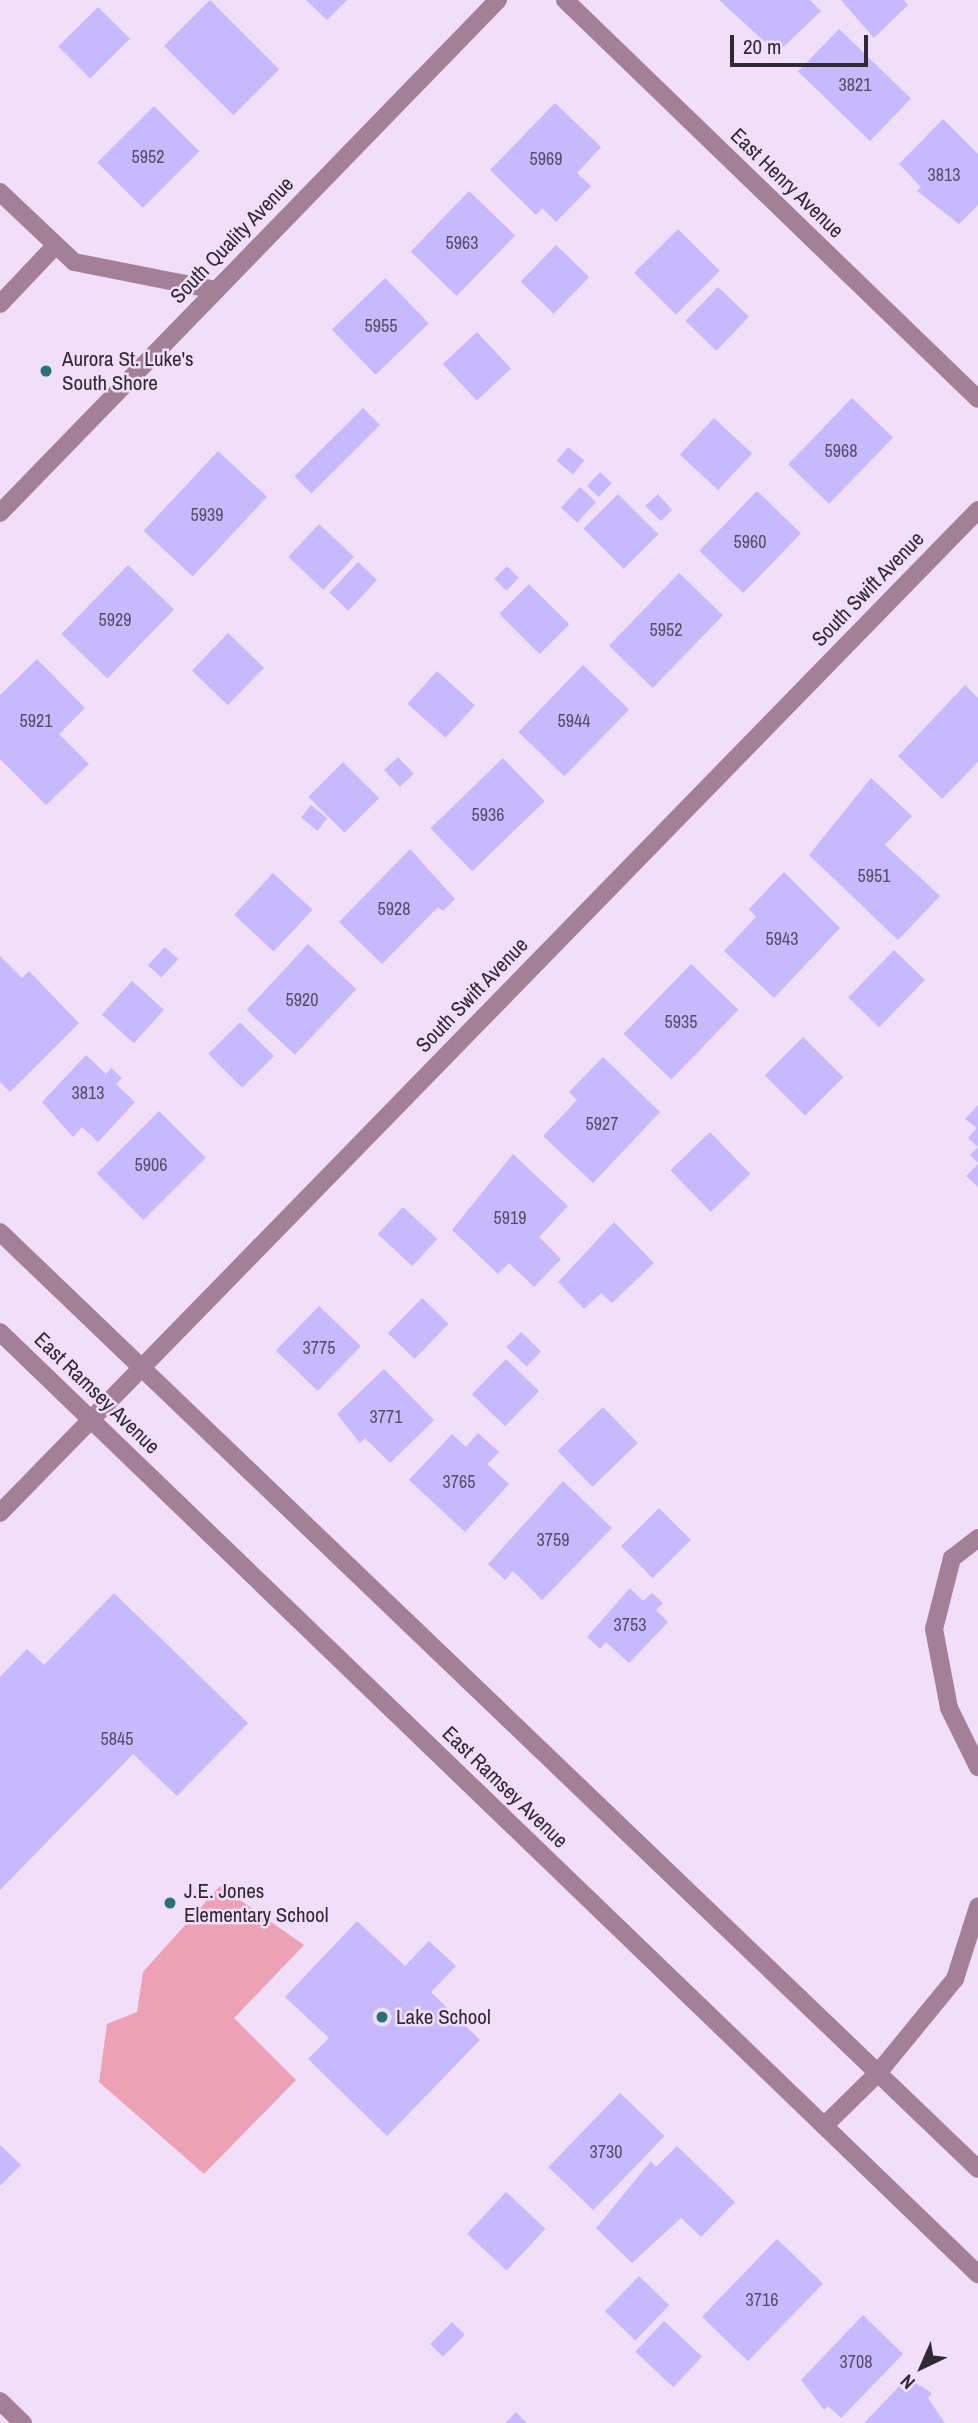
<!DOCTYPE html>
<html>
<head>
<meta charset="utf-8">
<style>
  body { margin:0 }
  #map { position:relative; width:978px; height:2423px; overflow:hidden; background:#f1def8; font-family:"Archivo Narrow",sans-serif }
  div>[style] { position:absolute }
  .green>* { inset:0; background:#eda1b4 }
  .building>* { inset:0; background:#c7b9fd; transform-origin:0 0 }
  .minor>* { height:18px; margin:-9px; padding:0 9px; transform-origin:9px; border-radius:9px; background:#a48097 }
  .dots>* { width:19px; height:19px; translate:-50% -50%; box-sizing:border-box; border:4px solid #f1def8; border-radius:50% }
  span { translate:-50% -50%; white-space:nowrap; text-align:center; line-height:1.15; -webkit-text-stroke:5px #f1def8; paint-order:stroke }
  .number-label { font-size:18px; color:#564d66 }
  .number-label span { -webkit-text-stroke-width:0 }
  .street-label { font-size:21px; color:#312933 }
  .poi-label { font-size:21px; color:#312933 }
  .left { translate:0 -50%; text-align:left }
  .north { position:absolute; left:887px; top:2332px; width:70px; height:70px; -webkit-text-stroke:5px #f1def8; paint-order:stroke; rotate:224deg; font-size:19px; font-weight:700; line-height:28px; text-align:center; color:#312933 }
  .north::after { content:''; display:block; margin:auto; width:24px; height:32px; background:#312933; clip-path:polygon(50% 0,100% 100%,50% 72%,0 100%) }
  .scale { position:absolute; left:730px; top:35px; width:138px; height:32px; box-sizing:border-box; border:4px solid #312933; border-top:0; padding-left:9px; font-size:21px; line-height:24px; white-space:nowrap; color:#312933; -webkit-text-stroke:5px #f1def8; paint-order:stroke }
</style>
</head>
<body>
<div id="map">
  <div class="green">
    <div style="clip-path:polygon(220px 1886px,304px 1945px,234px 2018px,296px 2080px,204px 2174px,99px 2082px,107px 2024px,137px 2012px,143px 1972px)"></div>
  </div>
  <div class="building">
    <div style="left:210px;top:0;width:98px;height:65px;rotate:45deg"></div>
    <div style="clip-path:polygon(306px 0,347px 0,327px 20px)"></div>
    <div style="clip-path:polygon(719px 0,810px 0,821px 11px,777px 53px)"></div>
    <div style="clip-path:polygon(841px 0,904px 0,908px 5px,874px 38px)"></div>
    <div style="left:98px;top:7px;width:45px;height:56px;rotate:45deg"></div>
    <div style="left:839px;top:29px;width:100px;height:59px;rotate:44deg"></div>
    <div style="clip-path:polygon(555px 103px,601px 147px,577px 173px,591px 186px,556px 222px,542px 208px,536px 215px,490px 170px)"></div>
    <div style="left:154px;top:106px;width:64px;height:80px;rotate:45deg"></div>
    <div style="clip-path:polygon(943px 119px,978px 154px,978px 205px,959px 224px,917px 191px,921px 187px,899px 164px)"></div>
    <div style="left:469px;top:191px;width:64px;height:84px;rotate:44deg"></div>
    <div style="left:678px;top:229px;width:59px;height:62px;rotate:45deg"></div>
    <div style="left:556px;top:245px;width:46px;height:51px;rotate:44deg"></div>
    <div style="left:385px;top:278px;width:63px;height:74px;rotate:46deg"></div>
    <div style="left:718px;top:287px;width:43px;height:47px;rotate:44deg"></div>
    <div style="left:477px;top:332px;width:50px;height:47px;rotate:47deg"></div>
    <div style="left:852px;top:398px;width:57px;height:92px;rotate:44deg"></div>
    <div style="left:363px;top:408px;width:24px;height:97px;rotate:45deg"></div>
    <div style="left:714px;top:418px;width:52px;height:50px;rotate:43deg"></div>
    <div style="left:568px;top:447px;width:21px;height:18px;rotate:39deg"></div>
    <div style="left:218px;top:451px;width:67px;height:109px;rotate:43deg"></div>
    <div style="left:600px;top:472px;width:16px;height:19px;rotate:43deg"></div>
    <div style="left:580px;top:487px;width:22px;height:28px;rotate:43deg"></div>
    <div style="left:757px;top:491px;width:61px;height:83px;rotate:44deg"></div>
    <div style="left:618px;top:494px;width:57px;height:49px;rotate:45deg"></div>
    <div style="clip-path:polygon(658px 494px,672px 510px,661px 521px,645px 506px)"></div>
    <div style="left:319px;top:524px;width:48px;height:45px;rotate:43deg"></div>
    <div style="left:358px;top:562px;width:26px;height:42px;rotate:43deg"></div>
    <div style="left:128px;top:565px;width:64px;height:96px;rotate:44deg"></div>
    <div style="left:507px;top:566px;width:17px;height:18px;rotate:45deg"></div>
    <div style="left:679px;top:573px;width:61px;height:101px;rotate:44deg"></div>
    <div style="left:529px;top:584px;width:57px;height:42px;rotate:45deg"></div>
    <div style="left:228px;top:633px;width:50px;height:52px;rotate:44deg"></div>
    <div style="clip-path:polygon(37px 659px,85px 708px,59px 734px,89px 764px,46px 805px,0 759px,0 695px)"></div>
    <div style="left:583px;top:665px;width:64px;height:93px;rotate:44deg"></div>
    <div style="left:437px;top:671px;width:51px;height:44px;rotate:42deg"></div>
    <div style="clip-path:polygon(965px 685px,978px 698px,978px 762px,942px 799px,898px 756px)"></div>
    <div style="left:398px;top:757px;width:23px;height:19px;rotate:47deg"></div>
    <div style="left:503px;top:758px;width:60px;height:101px;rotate:46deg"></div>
    <div style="left:343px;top:762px;width:51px;height:49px;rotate:45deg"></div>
    <div style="clip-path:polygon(871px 778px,912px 816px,885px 845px,940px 896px,898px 940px,809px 855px)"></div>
    <div style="left:311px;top:805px;width:21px;height:16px;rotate:39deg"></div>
    <div style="clip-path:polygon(410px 849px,455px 899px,443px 911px,438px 907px,382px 964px,339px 922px)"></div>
    <div style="clip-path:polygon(784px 872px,840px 928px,774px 998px,724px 951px,756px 917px,749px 909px)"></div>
    <div style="left:273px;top:873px;width:54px;height:57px;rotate:43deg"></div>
    <div style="left:308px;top:944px;width:66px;height:90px;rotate:43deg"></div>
    <div style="left:165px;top:947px;width:18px;height:25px;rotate:43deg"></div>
    <div style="left:894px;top:950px;width:43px;height:66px;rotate:44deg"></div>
    <div style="clip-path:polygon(0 956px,22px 978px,29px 971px,79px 1023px,10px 1092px,0 1082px)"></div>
    <div style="left:691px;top:964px;width:66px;height:97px;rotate:44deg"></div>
    <div style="left:132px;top:981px;width:43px;height:45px;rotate:42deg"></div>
    <div style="left:240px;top:1022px;width:48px;height:45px;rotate:45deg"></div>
    <div style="left:803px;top:1037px;width:57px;height:54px;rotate:45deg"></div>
    <div style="clip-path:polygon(86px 1055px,106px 1074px,111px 1068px,122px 1078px,116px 1084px,135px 1102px,98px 1142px,82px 1127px,73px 1137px,42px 1102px)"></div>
    <div style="clip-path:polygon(603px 1057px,660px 1112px,593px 1183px,543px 1136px,577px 1100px,569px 1092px)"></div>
    <div style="clip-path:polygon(978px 1105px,978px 1163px,970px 1155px,978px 1147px,968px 1138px,977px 1128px,965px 1119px)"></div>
    <div style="left:159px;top:1111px;width:66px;height:88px;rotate:45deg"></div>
    <div style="left:710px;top:1132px;width:58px;height:55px;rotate:46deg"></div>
    <div style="clip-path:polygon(513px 1154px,568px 1206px,539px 1237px,561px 1259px,534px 1287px,509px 1263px,498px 1274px,452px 1230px)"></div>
    <div style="clip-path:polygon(978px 1164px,978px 1187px,966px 1176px)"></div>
    <div style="left:403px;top:1207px;width:47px;height:37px;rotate:43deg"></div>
    <div style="clip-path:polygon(614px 1222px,654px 1263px,612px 1303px,601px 1293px,584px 1309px,558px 1282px)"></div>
    <div style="left:422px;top:1298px;width:37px;height:49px;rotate:44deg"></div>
    <div style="left:319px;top:1306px;width:58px;height:62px;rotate:44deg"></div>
    <div style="left:521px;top:1332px;width:28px;height:21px;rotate:44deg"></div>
    <div style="left:506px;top:1359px;width:46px;height:49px;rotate:44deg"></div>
    <div style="clip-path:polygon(384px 1369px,434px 1420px,390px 1463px,365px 1438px,360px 1443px,337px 1414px)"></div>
    <div style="left:603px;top:1407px;width:50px;height:63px;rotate:46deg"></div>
    <div style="clip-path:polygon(478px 1433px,499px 1452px,487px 1464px,509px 1484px,465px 1532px,409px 1480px,452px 1434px,466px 1447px)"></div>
    <div style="clip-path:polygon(563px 1481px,612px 1528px,542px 1600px,513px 1571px,505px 1580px,488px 1564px)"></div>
    <div style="left:659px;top:1508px;width:45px;height:54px;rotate:45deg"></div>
    <div style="clip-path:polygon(630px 1588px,643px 1601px,652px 1593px,663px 1603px,656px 1610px,668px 1622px,629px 1663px,606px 1642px,600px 1649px,587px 1637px)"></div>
    <div style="clip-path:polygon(114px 1593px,248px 1723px,177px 1796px,133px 1754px,0 1890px,0 1677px,27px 1649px,44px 1665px)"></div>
    <div style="clip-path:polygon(357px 1921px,405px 1966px,429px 1941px,456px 1966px,431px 1992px,480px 2040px,387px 2136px,308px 2059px,329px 2038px,285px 1997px)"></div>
    <div style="left:620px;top:2093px;width:62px;height:103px;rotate:44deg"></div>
    <div style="clip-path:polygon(0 2145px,21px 2165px,0 2186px)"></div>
    <div style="clip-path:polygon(677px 2146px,735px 2202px,701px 2237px,681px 2218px,632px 2263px,596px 2228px,651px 2161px,656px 2167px)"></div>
    <div style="left:506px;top:2192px;width:54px;height:57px;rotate:43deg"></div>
    <div style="left:777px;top:2239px;width:64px;height:108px;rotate:44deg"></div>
    <div style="left:639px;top:2276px;width:42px;height:49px;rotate:44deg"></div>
    <div style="clip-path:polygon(863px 2315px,903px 2354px,841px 2418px,828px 2406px,824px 2410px,801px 2380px)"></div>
    <div style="left:664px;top:2321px;width:52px;height:42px;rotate:43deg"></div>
    <div style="left:452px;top:2322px;width:18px;height:31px;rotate:45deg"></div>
    <div style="clip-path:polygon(907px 2378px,932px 2393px,928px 2398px,945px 2423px,864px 2423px)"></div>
    <div style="clip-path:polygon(516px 2412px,527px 2423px,505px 2423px)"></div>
  </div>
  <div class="minor">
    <div style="left:565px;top:0;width:574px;rotate:44.01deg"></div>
    <div style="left:0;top:192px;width:102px;rotate:43.4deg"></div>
    <div style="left:74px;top:262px;width:145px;rotate:11.2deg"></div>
    <div style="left:0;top:304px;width:81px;rotate:-46.5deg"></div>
    <div style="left:0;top:513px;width:715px;rotate:-45.85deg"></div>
    <div style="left:0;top:1232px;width:1354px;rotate:43.77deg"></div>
    <div style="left:0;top:1332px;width:1358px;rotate:43.93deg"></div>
    <div style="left:0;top:1513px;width:1401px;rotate:-45.72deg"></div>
    <div style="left:978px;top:1538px;width:33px;rotate:142deg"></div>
    <div style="left:952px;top:1558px;width:73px;rotate:104.2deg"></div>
    <div style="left:934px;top:1629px;width:80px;rotate:79.2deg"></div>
    <div style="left:949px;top:1708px;width:66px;rotate:63.8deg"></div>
    <div style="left:824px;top:2126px;width:76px;rotate:-44.5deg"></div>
    <div style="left:878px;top:2073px;width:122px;rotate:-50.7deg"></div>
    <div style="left:955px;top:1979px;width:76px;rotate:-72.3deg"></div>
    <div style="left:0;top:2401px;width:32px;rotate:44deg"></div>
  </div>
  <div class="dots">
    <div style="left:46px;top:371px;background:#277278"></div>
    <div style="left:170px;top:1903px;background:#277278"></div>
    <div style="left:382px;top:2017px;background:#277278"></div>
  </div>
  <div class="number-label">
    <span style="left:855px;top:85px">3821</span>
    <span style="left:148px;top:157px">5952</span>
    <span style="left:546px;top:159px">5969</span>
    <span style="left:944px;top:175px">3813</span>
    <span style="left:462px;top:243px">5963</span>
    <span style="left:381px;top:326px">5955</span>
    <span style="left:841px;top:451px">5968</span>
    <span style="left:207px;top:515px">5939</span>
    <span style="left:750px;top:542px">5960</span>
    <span style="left:115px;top:620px">5929</span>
    <span style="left:666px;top:630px">5952</span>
    <span style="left:36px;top:721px">5921</span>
    <span style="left:574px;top:721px">5944</span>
    <span style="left:488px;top:815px">5936</span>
    <span style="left:874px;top:876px">5951</span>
    <span style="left:394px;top:909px">5928</span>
    <span style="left:782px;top:939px">5943</span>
    <span style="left:302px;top:1000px">5920</span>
    <span style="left:681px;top:1022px">5935</span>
    <span style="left:88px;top:1093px">3813</span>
    <span style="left:602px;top:1124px">5927</span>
    <span style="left:151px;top:1165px">5906</span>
    <span style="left:510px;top:1218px">5919</span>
    <span style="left:319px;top:1348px">3775</span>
    <span style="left:386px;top:1417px">3771</span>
    <span style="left:459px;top:1482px">3765</span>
    <span style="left:553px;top:1540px">3759</span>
    <span style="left:630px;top:1625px">3753</span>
    <span style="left:117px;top:1739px">5845</span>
    <span style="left:606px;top:2152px">3730</span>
    <span style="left:762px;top:2300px">3716</span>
    <span style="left:856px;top:2362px">3708</span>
  </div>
  <div class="street-label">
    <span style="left:787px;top:183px;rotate:44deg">East Henry Avenue</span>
    <span style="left:232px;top:240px;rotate:-46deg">South Quality Avenue</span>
    <span style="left:868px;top:589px;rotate:-46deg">South Swift Avenue</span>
    <span style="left:472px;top:995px;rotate:-46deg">South Swift Avenue</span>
    <span style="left:97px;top:1393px;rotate:44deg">East Ramsey Avenue</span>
    <span style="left:505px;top:1787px;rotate:44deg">East Ramsey Avenue</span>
  </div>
  <div class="poi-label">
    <span class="left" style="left:62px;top:371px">Aurora St. Luke's<br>South Shore</span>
    <span class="left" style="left:184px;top:1903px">J.E. Jones<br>Elementary School</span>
    <span class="left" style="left:396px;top:2017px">Lake School</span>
  </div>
  <div class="north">N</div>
  <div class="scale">20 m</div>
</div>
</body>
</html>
